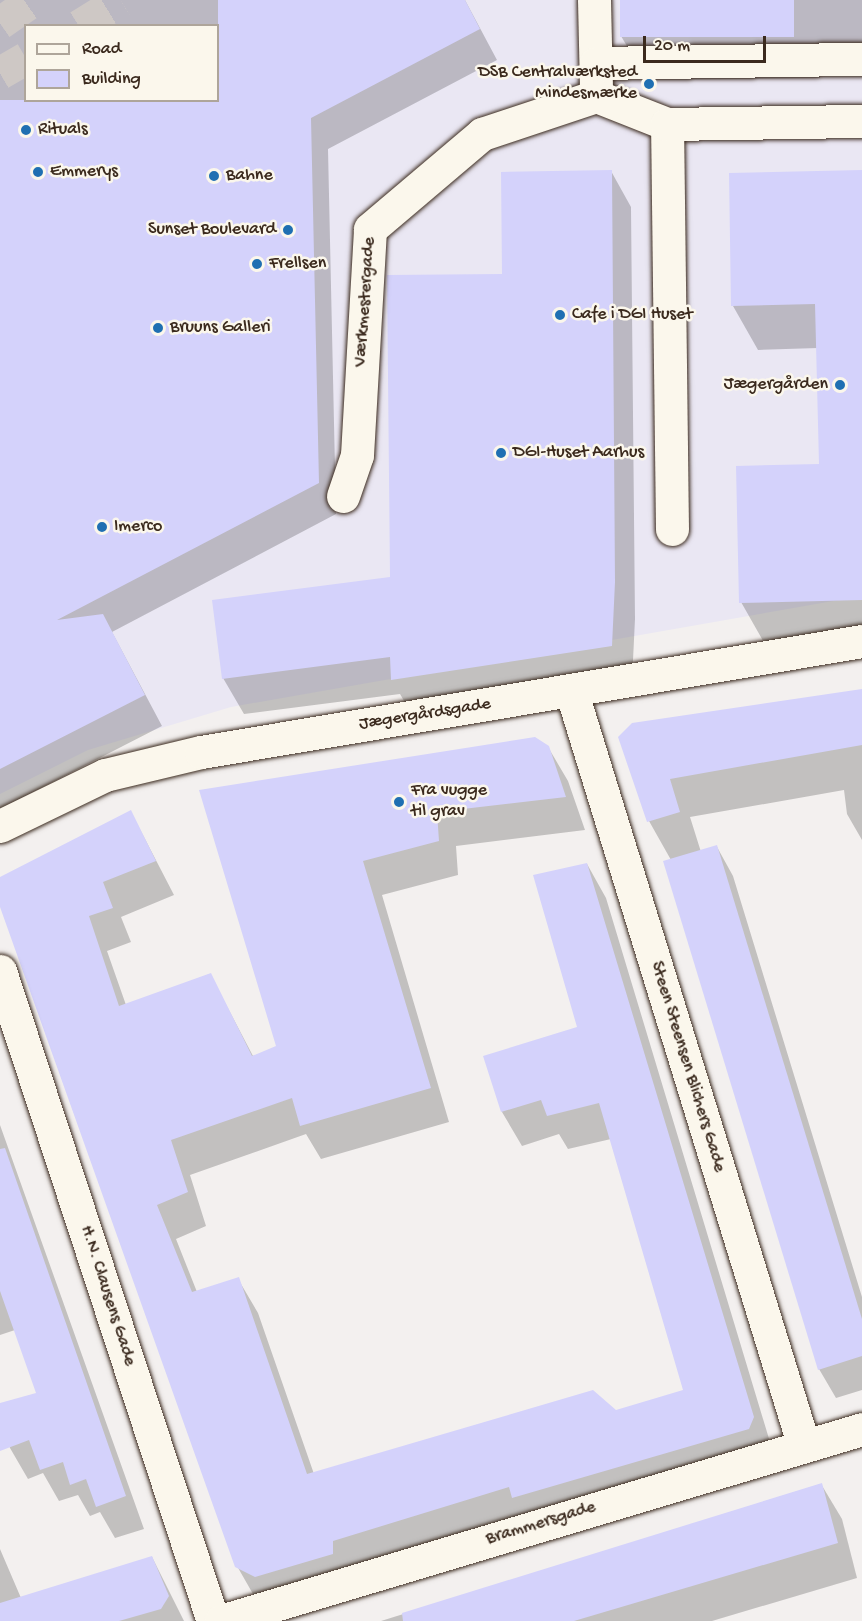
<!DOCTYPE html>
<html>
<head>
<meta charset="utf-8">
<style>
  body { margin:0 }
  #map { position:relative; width:862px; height:1621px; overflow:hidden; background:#f3f0ef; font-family:"Gochi Hand",sans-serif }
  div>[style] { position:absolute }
  .built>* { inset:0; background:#eae7f3 }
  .shadow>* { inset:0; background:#0003 }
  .building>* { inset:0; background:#d4d2fb; transform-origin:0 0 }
  .street-tunnel>* { height:33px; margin-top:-16.5px; transform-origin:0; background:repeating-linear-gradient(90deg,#cec8c5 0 33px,transparent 0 49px) }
  .roads { filter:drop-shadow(0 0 2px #3b2a1e) drop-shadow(0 0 2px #3b2a1e) }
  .street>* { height:33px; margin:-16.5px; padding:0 16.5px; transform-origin:16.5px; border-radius:16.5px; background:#fbf7ec }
  .dots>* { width:16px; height:16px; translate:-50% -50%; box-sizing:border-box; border:3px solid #fbf7ec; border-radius:50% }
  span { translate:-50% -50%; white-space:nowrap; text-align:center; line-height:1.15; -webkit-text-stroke:5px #fbf7ec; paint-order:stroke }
  .poi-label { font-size:18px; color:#3b2a1e }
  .right { translate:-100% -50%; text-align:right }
  .left { translate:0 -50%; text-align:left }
  .street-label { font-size:18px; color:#3b2a1e }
  .legend { position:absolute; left:24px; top:24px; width:195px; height:78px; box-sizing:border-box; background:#fbf7ec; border:2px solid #aea59a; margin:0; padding:8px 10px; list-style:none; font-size:18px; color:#3b2a1e }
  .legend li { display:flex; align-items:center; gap:12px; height:30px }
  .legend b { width:30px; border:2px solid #aea59a }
  .scale { position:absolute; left:643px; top:36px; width:123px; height:27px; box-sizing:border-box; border:3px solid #3b2a1e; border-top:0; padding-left:8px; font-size:18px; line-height:21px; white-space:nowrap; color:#3b2a1e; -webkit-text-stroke:4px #fbf7ec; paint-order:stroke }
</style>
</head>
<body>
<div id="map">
  <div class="built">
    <div style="clip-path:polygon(evenodd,0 0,862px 0,862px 596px,231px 707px,88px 750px,0 794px,0 0,26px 26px,218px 26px,218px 100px,26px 100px,26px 26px)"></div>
  </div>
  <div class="shadow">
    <div style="clip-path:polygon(evenodd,0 0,465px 0,497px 60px,328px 149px,336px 514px,112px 632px,162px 726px,0 809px,0 0,26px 26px,218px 26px,218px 100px,26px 100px,26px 26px)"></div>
    <div style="clip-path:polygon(621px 0,862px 0,862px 72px,820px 73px,820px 78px,647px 80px,621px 36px)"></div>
    <div style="clip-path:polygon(611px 171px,631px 207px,635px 619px,632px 681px,413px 716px,400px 694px,244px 714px,223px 678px,391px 578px,503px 276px)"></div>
    <div style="clip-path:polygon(862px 171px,862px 644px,766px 646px,741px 602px,820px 465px,818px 348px,758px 350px,733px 306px)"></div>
    <div style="clip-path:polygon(862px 691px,862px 840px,847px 814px,844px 790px,690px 817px,701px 852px,717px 847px,733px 876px,862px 1297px,862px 1390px,836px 1398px,819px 1369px,671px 860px,649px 821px,620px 737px)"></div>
    <div style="clip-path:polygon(548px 747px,568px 781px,585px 830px,456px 846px,458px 875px,382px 895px,449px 1122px,321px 1159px,306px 1134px,190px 1175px,206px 1226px,176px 1239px,197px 1292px,238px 1279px,258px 1313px,314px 1474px,616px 1412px,685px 1391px,611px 1139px,568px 1149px,559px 1134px,522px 1146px,502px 1112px,485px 1057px,579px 1028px,587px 864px,606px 898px,773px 1452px,257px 1601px,237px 1566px,0 902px,0 879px,131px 812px,174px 895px,121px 917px,131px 942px,107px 951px,126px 1005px,210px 974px,253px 1056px,278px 1047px,201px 791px)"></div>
    <div style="clip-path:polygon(0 1125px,144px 1529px,115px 1538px,100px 1512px,90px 1516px,78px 1495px,59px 1501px,43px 1473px,28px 1479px,10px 1448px,0 1420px,0 1405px,38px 1394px,15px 1330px,0 1335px)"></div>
    <div style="clip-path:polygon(821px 1484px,842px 1519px,857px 1578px,712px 1621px,381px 1621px)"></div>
    <div style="clip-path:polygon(0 1549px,21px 1598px,152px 1557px,184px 1621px,0 1621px)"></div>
  </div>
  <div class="building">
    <div style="clip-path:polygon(218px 0,465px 0,480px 29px,311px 118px,319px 483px,57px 620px,103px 614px,145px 695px,0 769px,0 100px,218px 100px)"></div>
    <div style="left:620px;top:0;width:174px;height:37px"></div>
    <div style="clip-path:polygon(612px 170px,615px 582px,612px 646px,391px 680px,390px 657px,222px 679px,212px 600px,390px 577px,387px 275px,502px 274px,501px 172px)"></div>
    <div style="clip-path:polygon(862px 170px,862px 600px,739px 603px,736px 466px,819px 464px,815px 304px,731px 306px,729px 173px)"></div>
    <div style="clip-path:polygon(862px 689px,862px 745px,670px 779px,680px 812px,647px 822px,618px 737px,632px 723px)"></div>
    <div style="clip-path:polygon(535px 737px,549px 746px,566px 797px,437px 812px,439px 841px,363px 861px,431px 1088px,300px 1126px,292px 1098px,171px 1140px,188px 1192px,157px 1205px,192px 1292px,239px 1277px,307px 1474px,593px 1390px,616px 1410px,683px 1390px,599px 1103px,547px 1116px,541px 1100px,501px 1112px,483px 1056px,577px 1027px,533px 875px,587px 863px,754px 1417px,749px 1429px,512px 1498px,509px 1487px,333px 1541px,333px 1554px,255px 1577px,235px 1567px,0 907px,0 877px,131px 810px,156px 861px,103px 882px,113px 908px,89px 916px,119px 1006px,211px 973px,252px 1056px,276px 1046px,199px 790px)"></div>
    <div style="clip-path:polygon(717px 845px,862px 1319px,862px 1356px,818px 1370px,663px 861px)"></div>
    <div style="clip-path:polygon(5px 1148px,126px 1496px,96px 1507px,86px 1479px,70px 1485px,63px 1462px,40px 1470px,29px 1440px,0 1451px,0 1403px,36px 1393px,0 1291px,0 1149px)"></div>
    <div style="clip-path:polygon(822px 1483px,838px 1543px,574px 1621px,403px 1621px,402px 1613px)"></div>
    <div style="clip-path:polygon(152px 1556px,169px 1596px,161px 1609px,119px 1621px,0 1621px,0 1603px)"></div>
  </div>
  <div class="street-tunnel">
    <div style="left:0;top:23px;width:40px;rotate:-34.9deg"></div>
    <div style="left:79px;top:26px;width:49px;rotate:-31.8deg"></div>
    <div style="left:0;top:73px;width:30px;rotate:-30deg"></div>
  </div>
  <div class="roads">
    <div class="street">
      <div style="left:594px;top:0;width:85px;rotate:88.7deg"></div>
      <div style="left:596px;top:63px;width:266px;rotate:-0.9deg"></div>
      <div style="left:343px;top:496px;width:43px;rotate:-71.1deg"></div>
      <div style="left:357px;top:455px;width:226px;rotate:-86.7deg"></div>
      <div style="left:370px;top:229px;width:147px;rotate:-40.3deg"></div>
      <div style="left:482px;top:134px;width:120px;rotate:-18.4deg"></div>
      <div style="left:596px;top:96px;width:76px;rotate:21.5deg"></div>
      <div style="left:672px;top:529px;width:405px;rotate:-90.7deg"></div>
      <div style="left:667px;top:124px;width:195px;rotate:-0.9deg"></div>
      <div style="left:571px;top:690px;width:788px;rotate:72.88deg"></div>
      <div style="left:0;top:826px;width:117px;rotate:-25.9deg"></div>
      <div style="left:105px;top:775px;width:99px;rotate:-13.5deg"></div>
      <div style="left:201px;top:752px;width:670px;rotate:-9.53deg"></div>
      <div style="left:0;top:971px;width:684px;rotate:71.86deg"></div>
      <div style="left:221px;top:1621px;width:669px;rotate:-16.67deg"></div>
    </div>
  </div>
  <div class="dots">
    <div style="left:649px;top:84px;background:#1f6fb2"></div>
    <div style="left:26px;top:130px;background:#1f6fb2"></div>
    <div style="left:38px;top:172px;background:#1f6fb2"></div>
    <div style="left:214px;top:176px;background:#1f6fb2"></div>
    <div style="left:288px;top:230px;background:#1f6fb2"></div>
    <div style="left:257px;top:264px;background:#1f6fb2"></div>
    <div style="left:560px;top:315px;background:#1f6fb2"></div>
    <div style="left:158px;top:328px;background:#1f6fb2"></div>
    <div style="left:840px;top:385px;background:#1f6fb2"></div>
    <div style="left:501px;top:453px;background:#1f6fb2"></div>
    <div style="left:102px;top:527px;background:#1f6fb2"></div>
    <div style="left:399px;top:802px;background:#1f6fb2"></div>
  </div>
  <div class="poi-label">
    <span class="right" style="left:637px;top:84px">DSB Centralværksted<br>Mindesmærke</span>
    <span class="left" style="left:38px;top:130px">Rituals</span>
    <span class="left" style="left:50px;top:172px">Emmerys</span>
    <span class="left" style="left:226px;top:176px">Bahne</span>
    <span class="right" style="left:276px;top:230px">Sunset Boulevard</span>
    <span class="left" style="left:269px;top:264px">Frellsen</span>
    <span class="left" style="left:572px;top:315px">Cafe i DGI Huset</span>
    <span class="left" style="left:170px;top:328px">Bruuns Galleri</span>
    <span class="right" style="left:828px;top:385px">Jægergården</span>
    <span class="left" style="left:513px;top:453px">DGI-Huset Aarhus</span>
    <span class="left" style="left:114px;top:527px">Imerco</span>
    <span class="left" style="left:411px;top:802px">Fra vugge<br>til grav</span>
  </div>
  <div class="street-label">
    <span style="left:366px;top:302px;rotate:-86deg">Værkmestergade</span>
    <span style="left:425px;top:715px;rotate:-9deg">Jægergårdsgade</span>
    <span style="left:687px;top:1067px;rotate:73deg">Steen Steensen Blichers Gade</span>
    <span style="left:107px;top:1296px;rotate:72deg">H.N. Clausens Gade</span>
    <span style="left:541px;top:1524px;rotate:-17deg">Brammersgade</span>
  </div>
  <ul class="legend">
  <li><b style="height:8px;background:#fbf7ec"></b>Road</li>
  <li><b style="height:16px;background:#d4d2fb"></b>Building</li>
  </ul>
  <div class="scale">20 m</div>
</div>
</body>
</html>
